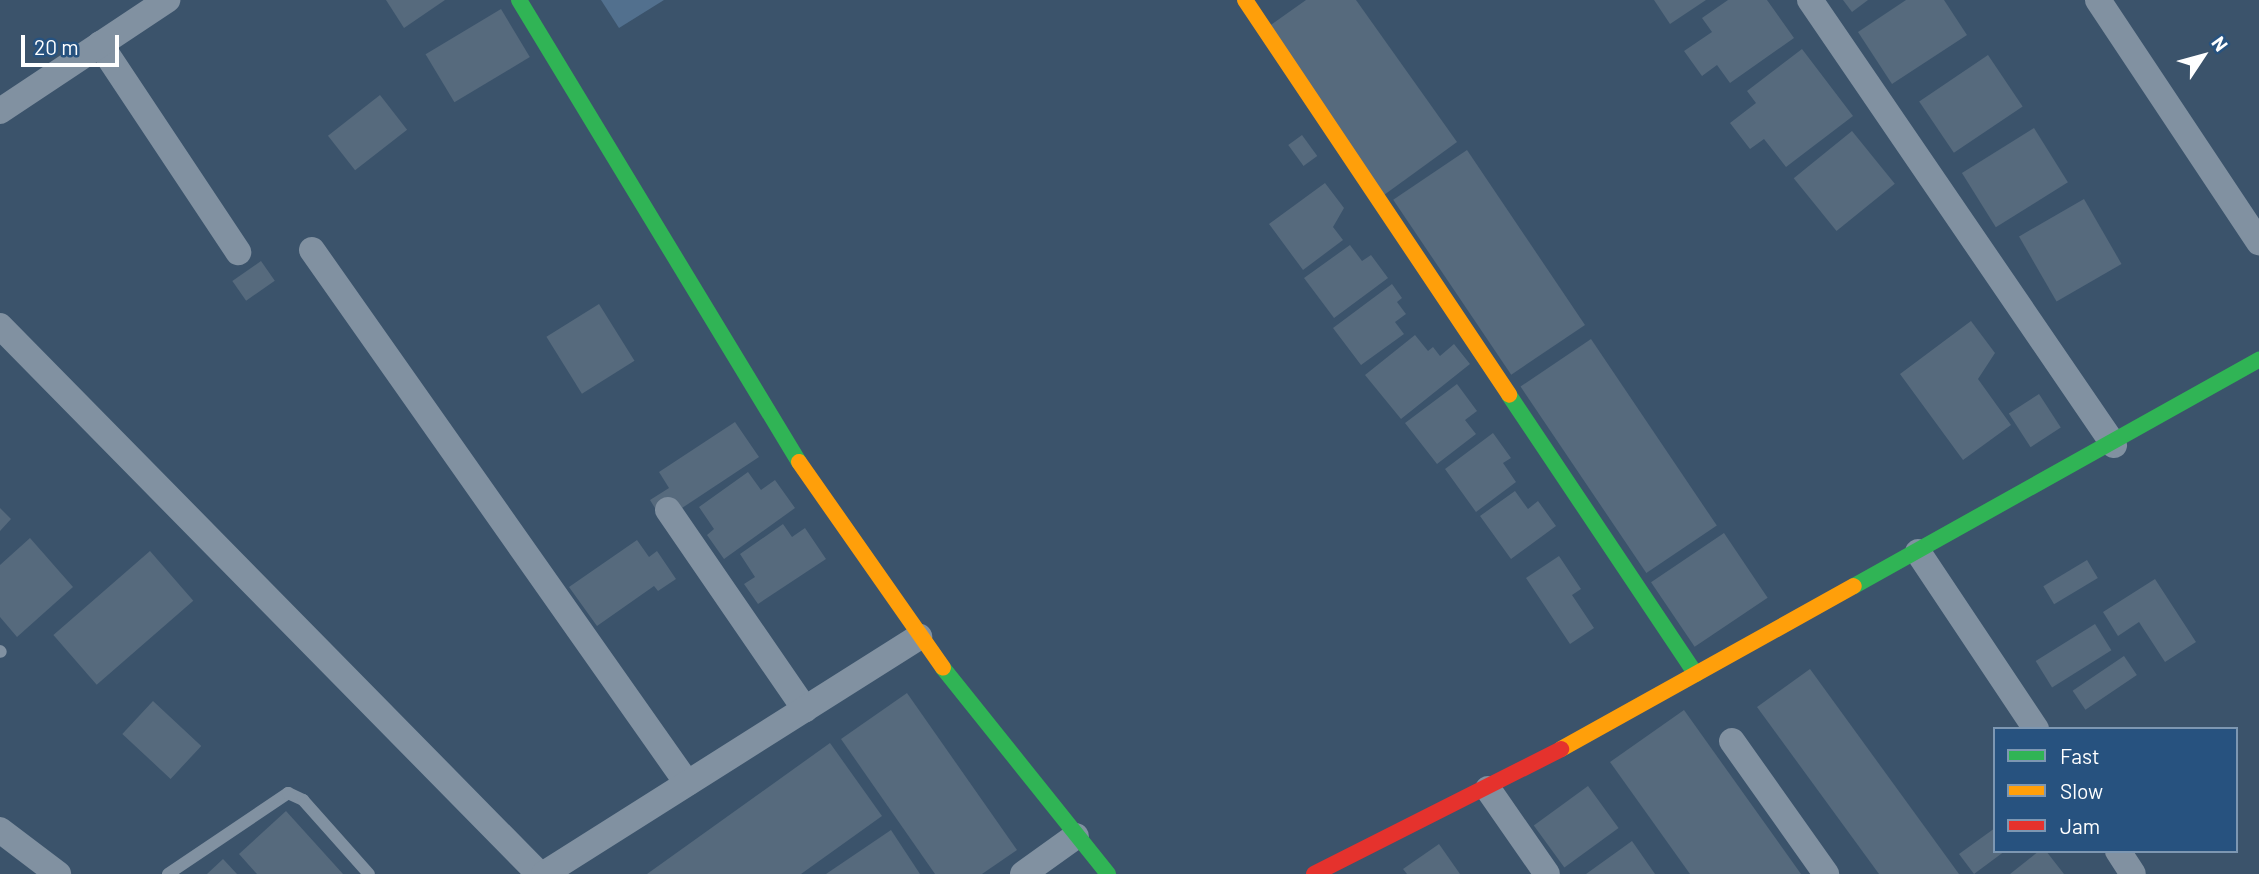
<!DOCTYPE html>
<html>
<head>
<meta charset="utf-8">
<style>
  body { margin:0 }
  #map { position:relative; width:2259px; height:874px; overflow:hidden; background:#3b536b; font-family:Barlow,sans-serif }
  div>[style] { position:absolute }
  .water>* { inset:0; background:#52708e }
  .building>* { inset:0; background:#566a7d; transform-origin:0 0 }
  .lane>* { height:12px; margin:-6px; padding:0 6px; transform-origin:6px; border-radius:6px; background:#8191a1 }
  .street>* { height:26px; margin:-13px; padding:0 13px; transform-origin:13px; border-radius:13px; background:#8191a1 }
  .fast>* { height:16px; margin:-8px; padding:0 8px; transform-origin:8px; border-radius:8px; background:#30b455 }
  .slow>* { height:16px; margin:-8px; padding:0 8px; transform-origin:8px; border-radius:8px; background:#ff9f0a }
  .jam>* { height:16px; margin:-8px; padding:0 8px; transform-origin:8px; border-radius:8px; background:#e5322d }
  span { translate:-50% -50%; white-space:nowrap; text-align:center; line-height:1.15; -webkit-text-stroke:6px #27527f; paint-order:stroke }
  .legend { position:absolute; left:1993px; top:727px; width:245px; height:126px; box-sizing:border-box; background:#27527f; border:2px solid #7d97b2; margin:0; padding:9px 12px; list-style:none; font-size:21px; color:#fff }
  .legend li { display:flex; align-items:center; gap:14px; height:35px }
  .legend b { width:35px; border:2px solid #7d97b2 }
  .north { position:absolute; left:2168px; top:21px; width:70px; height:70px; -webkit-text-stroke:5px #27527f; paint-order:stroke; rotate:54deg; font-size:19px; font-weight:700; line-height:28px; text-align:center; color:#fff }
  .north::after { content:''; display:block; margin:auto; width:24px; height:32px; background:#fff; clip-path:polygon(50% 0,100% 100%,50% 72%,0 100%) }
  .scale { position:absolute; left:21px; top:35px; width:98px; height:32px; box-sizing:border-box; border:4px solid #fff; border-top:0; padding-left:9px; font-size:21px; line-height:24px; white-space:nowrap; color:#fff; -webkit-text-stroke:5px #27527f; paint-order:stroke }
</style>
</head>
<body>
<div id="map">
  <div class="water">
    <div style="clip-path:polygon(601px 0,664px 0,619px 28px)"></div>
  </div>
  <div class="building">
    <div style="clip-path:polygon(386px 0,445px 0,404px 28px)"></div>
    <div style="clip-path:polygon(1306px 0,1356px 0,1457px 142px,1384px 195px,1265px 29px)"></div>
    <div style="clip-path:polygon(1654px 0,1706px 0,1670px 24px)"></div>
    <div style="clip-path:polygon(1728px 0,1767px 0,1794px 38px,1730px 83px,1717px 65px,1702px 76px,1684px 51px,1712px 32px,1702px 18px)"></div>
    <div style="clip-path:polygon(1843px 0,1868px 0,1852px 12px)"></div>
    <div style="clip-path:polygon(1906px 0,1944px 0,1967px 35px,1892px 84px,1858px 32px)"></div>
    <div style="left:501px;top:9px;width:56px;height:88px;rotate:59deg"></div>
    <div style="clip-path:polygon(1802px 49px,1853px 116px,1786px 167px,1764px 139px,1750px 149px,1730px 123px,1756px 103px,1747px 91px)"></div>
    <div style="left:1988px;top:55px;width:62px;height:83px;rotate:56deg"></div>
    <div style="left:380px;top:95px;width:44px;height:66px;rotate:52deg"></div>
    <div style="left:2034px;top:128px;width:64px;height:85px;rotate:58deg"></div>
    <div style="left:1852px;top:131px;width:68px;height:75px;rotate:51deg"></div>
    <div style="left:1302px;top:135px;width:26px;height:17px;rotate:54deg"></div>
    <div style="left:1467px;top:150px;width:211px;height:89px;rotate:56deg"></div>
    <div style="clip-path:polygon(1325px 183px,1344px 208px,1333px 227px,1343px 240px,1303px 270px,1269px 224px)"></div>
    <div style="left:2084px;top:199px;width:75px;height:75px;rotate:60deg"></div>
    <div style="clip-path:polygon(1350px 245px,1362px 261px,1371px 255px,1388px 278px,1334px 318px,1304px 278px)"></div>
    <div style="left:261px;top:261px;width:24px;height:35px;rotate:55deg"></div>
    <div style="clip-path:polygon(1392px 284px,1402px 298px,1397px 302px,1406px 314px,1395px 322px,1404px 334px,1361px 365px,1333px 328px)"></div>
    <div style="left:599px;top:304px;width:67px;height:62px;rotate:58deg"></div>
    <div style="clip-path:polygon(1971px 321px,1995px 353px,1978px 379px,2011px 425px,1963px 460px,1900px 374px)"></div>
    <div style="clip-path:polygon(1415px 335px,1428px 351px,1433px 347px,1440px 356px,1454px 344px,1470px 364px,1401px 419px,1365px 375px)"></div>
    <div style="left:1591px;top:339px;width:225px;height:85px;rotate:56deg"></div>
    <div style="clip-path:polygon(1457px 384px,1477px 411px,1465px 420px,1476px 434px,1437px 464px,1405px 423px)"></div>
    <div style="left:2039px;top:394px;width:40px;height:36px;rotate:57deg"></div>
    <div style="clip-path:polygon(735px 422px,759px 457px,682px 508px,658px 513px,650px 500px,669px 488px,659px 472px)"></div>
    <div style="clip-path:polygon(1493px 433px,1511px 458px,1503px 463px,1516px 482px,1476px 512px,1445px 469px)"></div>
    <div style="clip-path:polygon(748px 472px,761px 490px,775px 480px,795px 508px,724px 559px,707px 535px,714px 529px,699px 507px)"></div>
    <div style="clip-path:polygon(1515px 491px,1528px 509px,1538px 501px,1556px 526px,1511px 559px,1480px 516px)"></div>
    <div style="clip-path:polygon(0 508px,11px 519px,0 531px)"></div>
    <div style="clip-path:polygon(783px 524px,792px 537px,805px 528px,826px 559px,758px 604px,744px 584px,755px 577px,740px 554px)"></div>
    <div style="left:1724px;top:533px;width:78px;height:88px;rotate:56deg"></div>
    <div style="clip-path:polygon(30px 538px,73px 587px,17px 637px,0 617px,0 565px)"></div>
    <div style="clip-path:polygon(637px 540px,649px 557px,657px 551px,676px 579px,658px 591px,654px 586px,597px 626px,569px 587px)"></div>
    <div style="left:150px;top:551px;width:66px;height:128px;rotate:49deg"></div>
    <div style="clip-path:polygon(1559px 556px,1581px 589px,1572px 595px,1594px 628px,1570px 644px,1526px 578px)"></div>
    <div style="left:2087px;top:560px;width:21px;height:51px;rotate:59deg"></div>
    <div style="clip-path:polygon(2155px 579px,2196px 642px,2165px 662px,2139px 622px,2118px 636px,2103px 612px)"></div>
    <div style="left:2095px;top:624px;width:31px;height:70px;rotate:58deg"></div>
    <div style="left:2124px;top:656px;width:23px;height:62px;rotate:56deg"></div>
    <div style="clip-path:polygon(1810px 669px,1959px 874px,1879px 874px,1757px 707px)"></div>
    <div style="clip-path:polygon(907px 693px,1017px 850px,982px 874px,935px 874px,841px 739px)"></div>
    <div style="left:153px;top:701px;width:66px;height:45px;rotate:43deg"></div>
    <div style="clip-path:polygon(1684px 710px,1801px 874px,1690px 874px,1610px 762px)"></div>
    <div style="clip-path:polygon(830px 743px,882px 816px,801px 874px,647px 874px)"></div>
    <div style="left:1588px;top:786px;width:52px;height:67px;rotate:54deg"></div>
    <div style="clip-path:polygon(286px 811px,343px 874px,257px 874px,239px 854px)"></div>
    <div style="clip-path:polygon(1995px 828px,1995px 851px,2005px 851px,1974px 874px,1959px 854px)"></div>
    <div style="clip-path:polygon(891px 830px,920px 874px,826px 874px)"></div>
    <div style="clip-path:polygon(1632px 841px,1655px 874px,1586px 874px)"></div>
    <div style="clip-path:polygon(1439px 844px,1460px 874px,1407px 874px,1403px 869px)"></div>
    <div style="clip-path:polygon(2039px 851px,2046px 851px,2064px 874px,2010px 874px)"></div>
    <div style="clip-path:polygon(223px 859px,237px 874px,207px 874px)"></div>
  </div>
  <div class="lane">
    <div style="left:0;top:651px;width:1px;rotate:45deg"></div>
    <div style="left:168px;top:874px;width:145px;rotate:-34deg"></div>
    <div style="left:288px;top:793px;width:17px;rotate:25deg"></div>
    <div style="left:303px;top:800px;width:99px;rotate:48.3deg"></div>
  </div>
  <div class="street">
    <div style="left:1810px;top:0;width:539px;rotate:55.66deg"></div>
    <div style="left:2098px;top:0;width:291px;rotate:56.4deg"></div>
    <div style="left:100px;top:44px;width:250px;rotate:56.4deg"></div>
    <div style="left:0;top:111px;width:201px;rotate:-33.6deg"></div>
    <div style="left:312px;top:250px;width:652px;rotate:54.87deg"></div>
    <div style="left:0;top:326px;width:769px;rotate:45.47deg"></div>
    <div style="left:668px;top:510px;width:242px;rotate:55.5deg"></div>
    <div style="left:1918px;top:552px;width:213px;rotate:56.3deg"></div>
    <div style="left:1732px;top:741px;width:163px;rotate:54.7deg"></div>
    <div style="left:1488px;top:789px;width:103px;rotate:55.2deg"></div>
    <div style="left:0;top:830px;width:73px;rotate:37.2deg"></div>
    <div style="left:2118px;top:851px;width:27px;rotate:57deg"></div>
    <div style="left:544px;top:874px;width:444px;rotate:-32.3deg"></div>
    <div style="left:1023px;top:874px;width:65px;rotate:-35.6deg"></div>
  </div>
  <div class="fast">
    <div style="left:519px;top:0;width:540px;rotate:58.78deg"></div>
    <div style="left:1509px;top:395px;width:336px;rotate:56.2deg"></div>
    <div style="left:1854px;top:586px;width:464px;rotate:-29.2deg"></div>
    <div style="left:943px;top:668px;width:264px;rotate:51.3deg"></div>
  </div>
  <div class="slow">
    <div style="left:1245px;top:0;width:475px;rotate:56.2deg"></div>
    <div style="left:799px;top:462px;width:251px;rotate:55deg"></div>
    <div style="left:1561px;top:749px;width:335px;rotate:-29.1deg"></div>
  </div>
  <div class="jam">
    <div style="left:1314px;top:874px;width:277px;rotate:-26.8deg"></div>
  </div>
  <ul class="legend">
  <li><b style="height:9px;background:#30b455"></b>Fast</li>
  <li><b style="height:9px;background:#ff9f0a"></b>Slow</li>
  <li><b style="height:9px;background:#e5322d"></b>Jam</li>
  </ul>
  <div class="north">N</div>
  <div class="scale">20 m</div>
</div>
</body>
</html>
